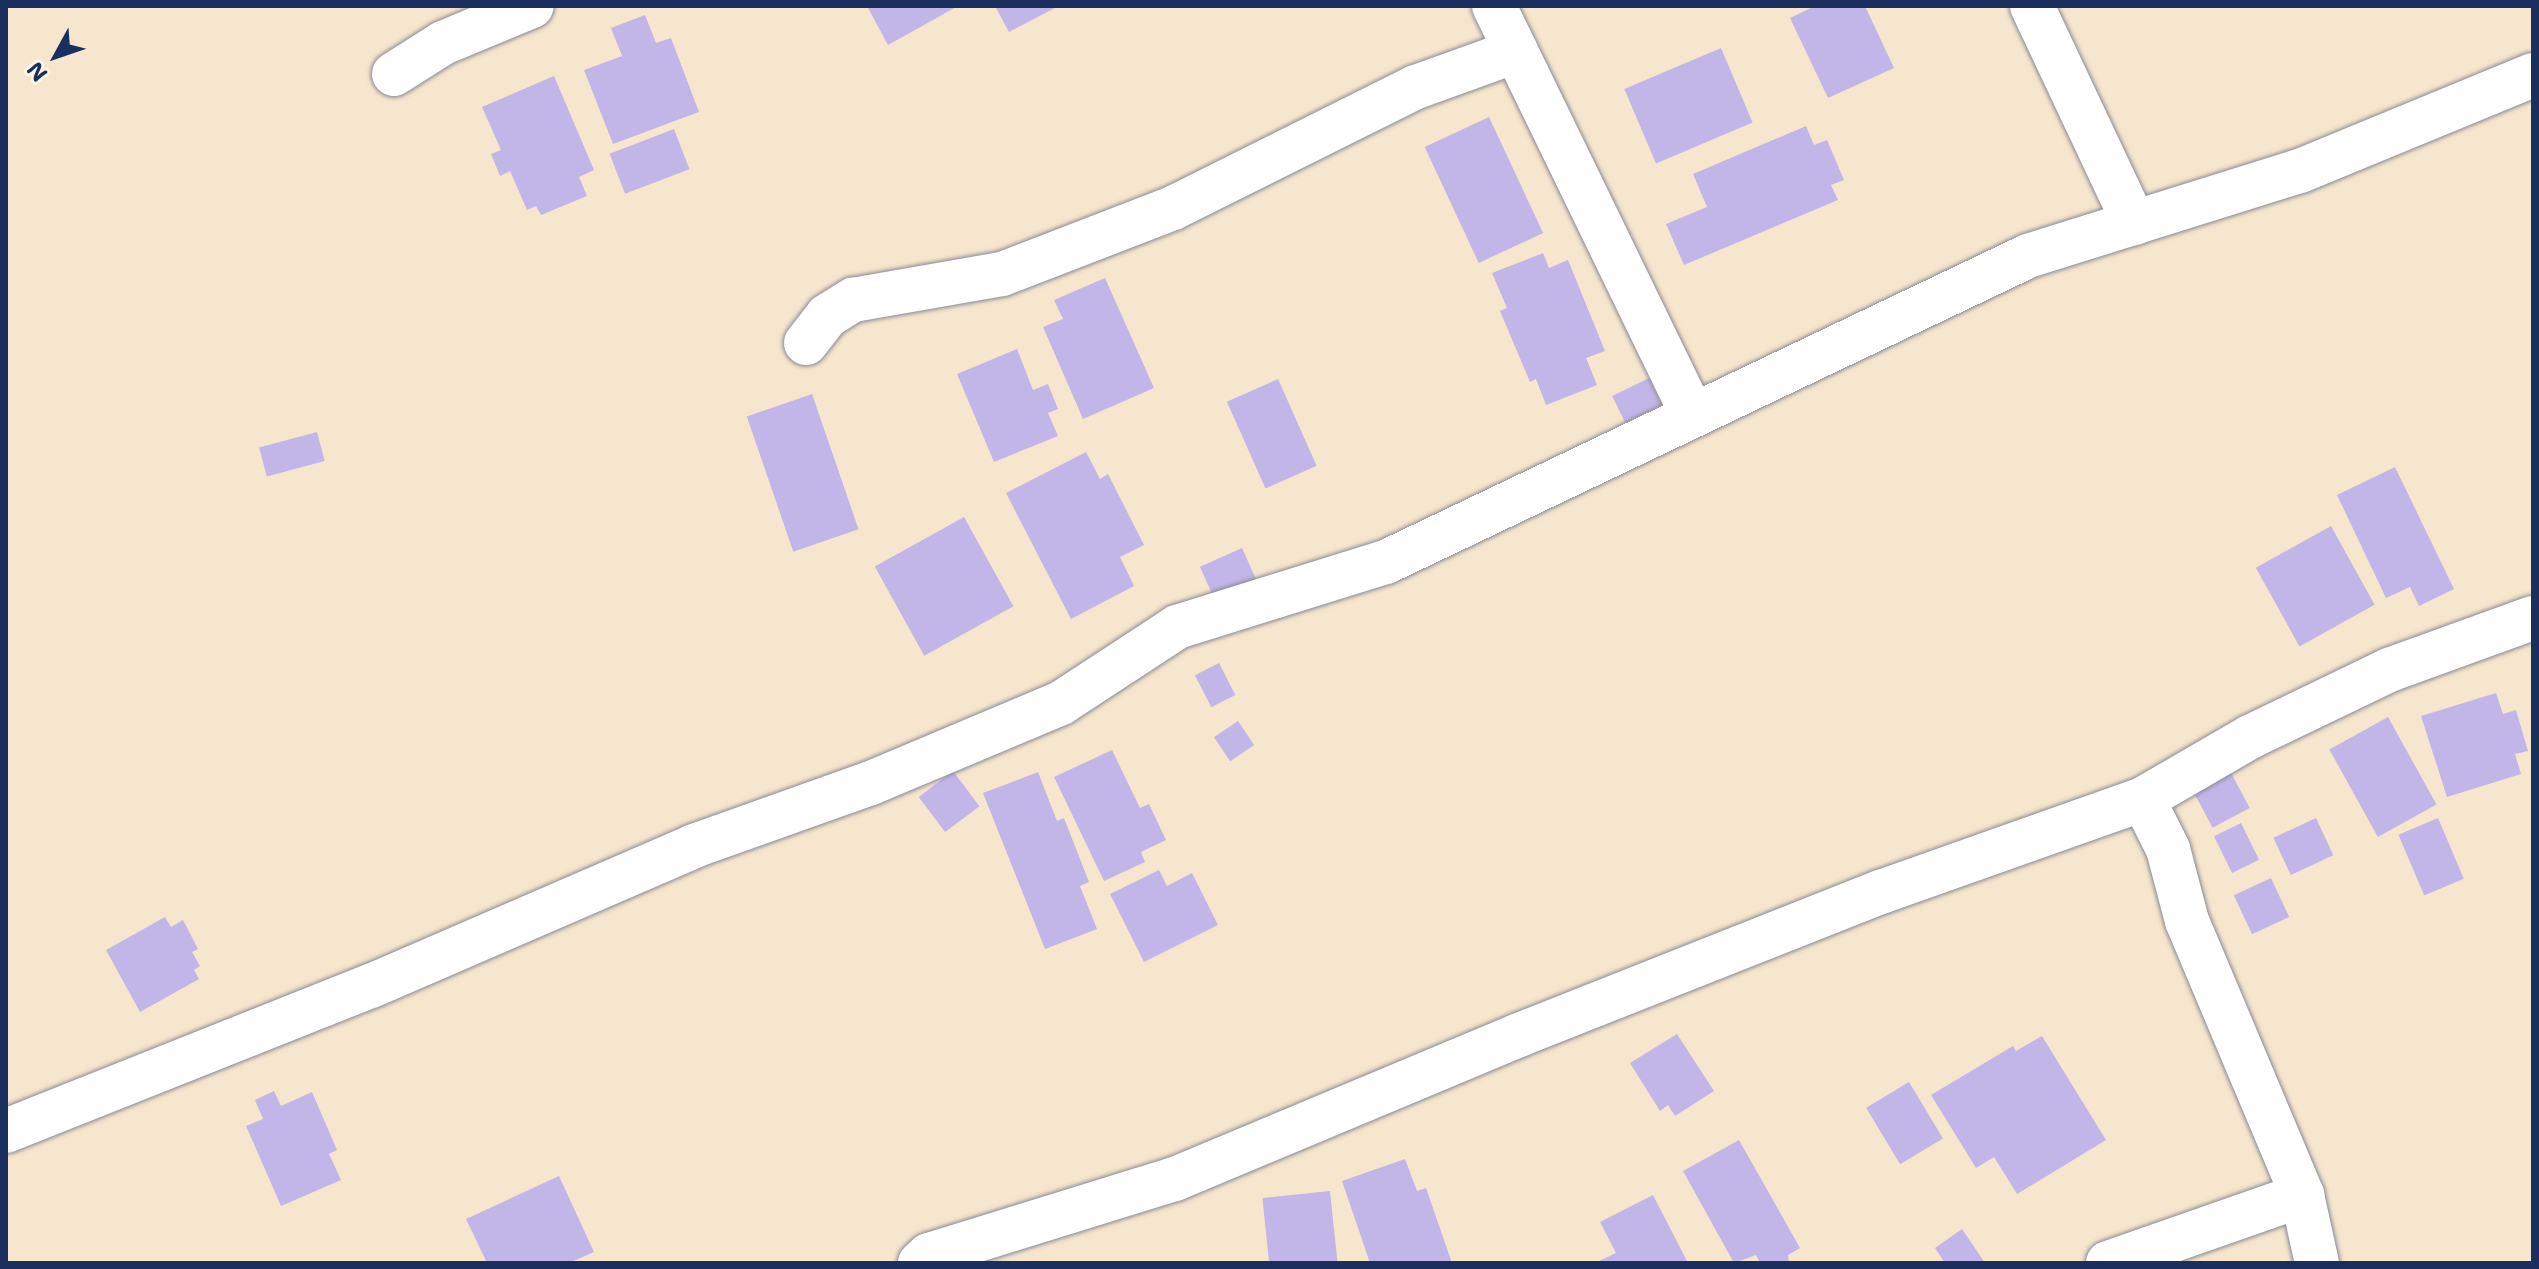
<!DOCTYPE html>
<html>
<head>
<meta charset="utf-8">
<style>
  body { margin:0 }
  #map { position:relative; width:2539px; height:1269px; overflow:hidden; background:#f6e6cd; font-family:"Shantell Sans",sans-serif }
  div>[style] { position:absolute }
  .building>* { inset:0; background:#c2b6e8; transform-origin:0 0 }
  .roads { filter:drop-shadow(0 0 2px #888a96) drop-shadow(0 0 2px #888a96) }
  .minor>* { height:44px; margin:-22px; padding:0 22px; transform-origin:22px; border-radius:22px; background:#fff }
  span { translate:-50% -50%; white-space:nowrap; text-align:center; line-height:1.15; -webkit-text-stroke:8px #fcf5e5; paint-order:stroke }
  .frame { position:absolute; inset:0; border:8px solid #1b2f5e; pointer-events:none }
  .north { position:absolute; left:16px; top:16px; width:80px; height:80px; -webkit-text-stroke:6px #fcf5e5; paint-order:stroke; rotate:230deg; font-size:22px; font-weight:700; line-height:32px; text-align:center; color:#1b2f5e }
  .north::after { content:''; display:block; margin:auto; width:28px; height:36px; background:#1b2f5e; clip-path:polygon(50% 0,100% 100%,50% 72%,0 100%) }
</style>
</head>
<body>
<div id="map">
  <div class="building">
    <div style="clip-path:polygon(867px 6px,958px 6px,888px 45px)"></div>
    <div style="clip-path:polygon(995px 6px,1059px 6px,1009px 32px)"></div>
    <div style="clip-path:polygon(1815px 6px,1865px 6px,1894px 68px,1828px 98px,1790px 18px)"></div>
    <div style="clip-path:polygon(645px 15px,656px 43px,671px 38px,699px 112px,613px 144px,584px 70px,622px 56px,611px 28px)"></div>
    <div style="left:1721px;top:48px;width:81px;height:105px;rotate:67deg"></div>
    <div style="clip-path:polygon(554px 76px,594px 170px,579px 177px,587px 196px,541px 215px,536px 206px,527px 210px,510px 171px,500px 176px,491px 154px,501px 150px,482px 107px)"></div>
    <div style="left:1489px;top:117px;width:128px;height:71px;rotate:65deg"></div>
    <div style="clip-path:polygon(1806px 126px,1814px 145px,1827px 140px,1844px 180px,1831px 185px,1838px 200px,1684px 265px,1666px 224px,1707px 207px,1693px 174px)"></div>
    <div style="left:674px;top:129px;width:43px;height:69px;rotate:69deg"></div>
    <div style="clip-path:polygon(1543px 253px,1549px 268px,1568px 260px,1605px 351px,1586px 358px,1597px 385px,1546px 405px,1536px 379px,1530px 382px,1500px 311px,1507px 308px,1492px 273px)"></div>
    <div style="clip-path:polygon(1105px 278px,1154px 388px,1083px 419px,1043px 327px,1063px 319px,1054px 300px)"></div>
    <div style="clip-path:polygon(1017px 349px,1033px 390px,1048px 384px,1058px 409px,1048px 413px,1058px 436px,994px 462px,957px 374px)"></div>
    <div style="left:1649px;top:378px;width:30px;height:41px;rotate:64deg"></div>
    <div style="left:1278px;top:379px;width:95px;height:56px;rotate:66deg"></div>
    <div style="left:812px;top:394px;width:143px;height:69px;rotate:71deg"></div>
    <div style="left:317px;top:432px;width:30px;height:60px;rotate:75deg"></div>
    <div style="clip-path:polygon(1086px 452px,1100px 479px,1108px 474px,1144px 545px,1120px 557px,1134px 586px,1071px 619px,1006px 493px)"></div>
    <div style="clip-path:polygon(2395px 467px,2454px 589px,2419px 606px,2410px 587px,2386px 598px,2337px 495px)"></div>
    <div style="left:964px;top:517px;width:102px;height:102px;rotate:61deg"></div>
    <div style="left:2331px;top:526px;width:90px;height:86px;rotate:61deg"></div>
    <div style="left:1242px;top:548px;width:34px;height:46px;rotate:66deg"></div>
    <div style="left:1219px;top:663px;width:36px;height:27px;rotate:63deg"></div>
    <div style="clip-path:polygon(2496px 693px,2503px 714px,2516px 710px,2528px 751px,2515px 754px,2521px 774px,2447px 797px,2421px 716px)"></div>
    <div style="left:2388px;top:717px;width:100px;height:67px;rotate:61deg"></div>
    <div style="left:1238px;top:721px;width:29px;height:29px;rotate:56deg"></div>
    <div style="clip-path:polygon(1112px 750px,1140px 808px,1149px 804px,1166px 840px,1141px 852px,1145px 862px,1104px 881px,1054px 777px)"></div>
    <div style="left:953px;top:771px;width:44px;height:43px;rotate:53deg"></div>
    <div style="left:2230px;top:771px;width:42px;height:42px;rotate:62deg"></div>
    <div style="clip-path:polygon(1038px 772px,1057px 821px,1064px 818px,1089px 882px,1080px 886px,1097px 929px,1045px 949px,983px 793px)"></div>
    <div style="left:2316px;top:818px;width:41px;height:47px;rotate:65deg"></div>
    <div style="left:2438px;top:818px;width:66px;height:43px;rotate:67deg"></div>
    <div style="left:2241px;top:823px;width:41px;height:30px;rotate:64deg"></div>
    <div style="clip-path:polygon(1159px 870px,1167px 886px,1192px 873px,1218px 925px,1144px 962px,1110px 894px)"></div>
    <div style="left:2271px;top:878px;width:43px;height:41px;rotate:65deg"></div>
    <div style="clip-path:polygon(165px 917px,171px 927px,183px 920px,198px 949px,192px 952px,200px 966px,194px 970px,199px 979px,140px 1012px,106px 950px)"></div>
    <div style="clip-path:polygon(1677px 1034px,1714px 1091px,1675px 1116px,1668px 1105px,1660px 1111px,1630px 1063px)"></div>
    <div style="clip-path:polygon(2042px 1036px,2106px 1140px,2017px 1194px,1994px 1157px,1976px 1168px,1931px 1095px,2013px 1046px,2016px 1051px)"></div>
    <div style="left:1909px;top:1082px;width:66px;height:50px;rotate:59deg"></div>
    <div style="clip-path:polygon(274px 1091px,281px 1106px,312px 1092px,337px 1150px,329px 1154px,341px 1180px,281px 1206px,246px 1126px,263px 1119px,255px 1100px)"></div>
    <div style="clip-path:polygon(1739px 1140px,1800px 1248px,1788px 1255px,1789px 1263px,1760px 1263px,1756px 1255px,1734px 1263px,1683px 1171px)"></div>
    <div style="clip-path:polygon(1405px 1159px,1417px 1191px,1426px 1188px,1452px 1263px,1370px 1263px,1342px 1181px)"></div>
    <div style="clip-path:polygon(559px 1176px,594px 1252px,569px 1263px,487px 1263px,466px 1219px)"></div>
    <div style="left:1330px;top:1191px;width:72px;height:68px;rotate:84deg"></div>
    <div style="clip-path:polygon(1653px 1195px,1688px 1263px,1595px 1263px,1616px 1253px,1600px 1222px)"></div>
    <div style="clip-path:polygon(1962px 1229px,1985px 1263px,1945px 1263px,1935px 1248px)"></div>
  </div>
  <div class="roads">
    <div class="minor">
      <div style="left:1494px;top:6px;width:453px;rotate:64.1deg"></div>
      <div style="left:2032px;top:6px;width:240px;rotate:64.8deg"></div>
      <div style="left:394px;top:74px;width:58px;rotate:-32.3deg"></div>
      <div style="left:443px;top:43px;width:96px;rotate:-22.6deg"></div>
      <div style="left:806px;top:343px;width:34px;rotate:-52deg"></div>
      <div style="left:827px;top:316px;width:31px;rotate:-32deg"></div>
      <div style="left:853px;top:300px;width:151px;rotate:-9.9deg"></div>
      <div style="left:1002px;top:274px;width:183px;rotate:-21.1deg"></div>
      <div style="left:1173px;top:208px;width:271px;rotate:-26.5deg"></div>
      <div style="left:1416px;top:87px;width:106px;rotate:-19.8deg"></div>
      <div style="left:2143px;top:799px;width:56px;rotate:63.4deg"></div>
      <div style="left:2168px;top:849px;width:74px;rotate:75.2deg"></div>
      <div style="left:2187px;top:921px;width:297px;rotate:67.2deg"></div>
      <div style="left:2302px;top:1195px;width:70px;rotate:77.6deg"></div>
      <div style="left:6px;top:1131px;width:393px;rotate:-21.7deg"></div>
      <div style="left:371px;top:986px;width:352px;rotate:-23.4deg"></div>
      <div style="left:694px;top:846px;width:188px;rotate:-19.6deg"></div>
      <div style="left:871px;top:783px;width:206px;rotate:-22.8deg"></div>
      <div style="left:1061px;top:703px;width:139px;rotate:-33.2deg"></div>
      <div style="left:1177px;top:627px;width:219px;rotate:-17.3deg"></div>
      <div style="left:1386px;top:562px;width:711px;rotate:-25.48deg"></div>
      <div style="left:2028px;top:256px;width:285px;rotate:-17.4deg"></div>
      <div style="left:2300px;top:171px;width:252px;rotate:-22.4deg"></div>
      <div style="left:920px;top:1263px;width:12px;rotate:-42deg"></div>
      <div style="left:929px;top:1255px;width:257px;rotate:-17.2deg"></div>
      <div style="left:1175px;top:1179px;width:373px;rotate:-22.7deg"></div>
      <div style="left:1519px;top:1035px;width:389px;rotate:-21.6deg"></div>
      <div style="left:1881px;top:892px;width:278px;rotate:-19.5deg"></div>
      <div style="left:2143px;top:799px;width:124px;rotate:-30.1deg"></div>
      <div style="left:2250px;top:737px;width:154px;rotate:-25.7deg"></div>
      <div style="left:2389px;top:670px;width:153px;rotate:-19.9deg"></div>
      <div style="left:2108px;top:1263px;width:206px;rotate:-19.3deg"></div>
    </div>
  </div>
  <div class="frame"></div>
  <div class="north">N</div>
</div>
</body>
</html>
